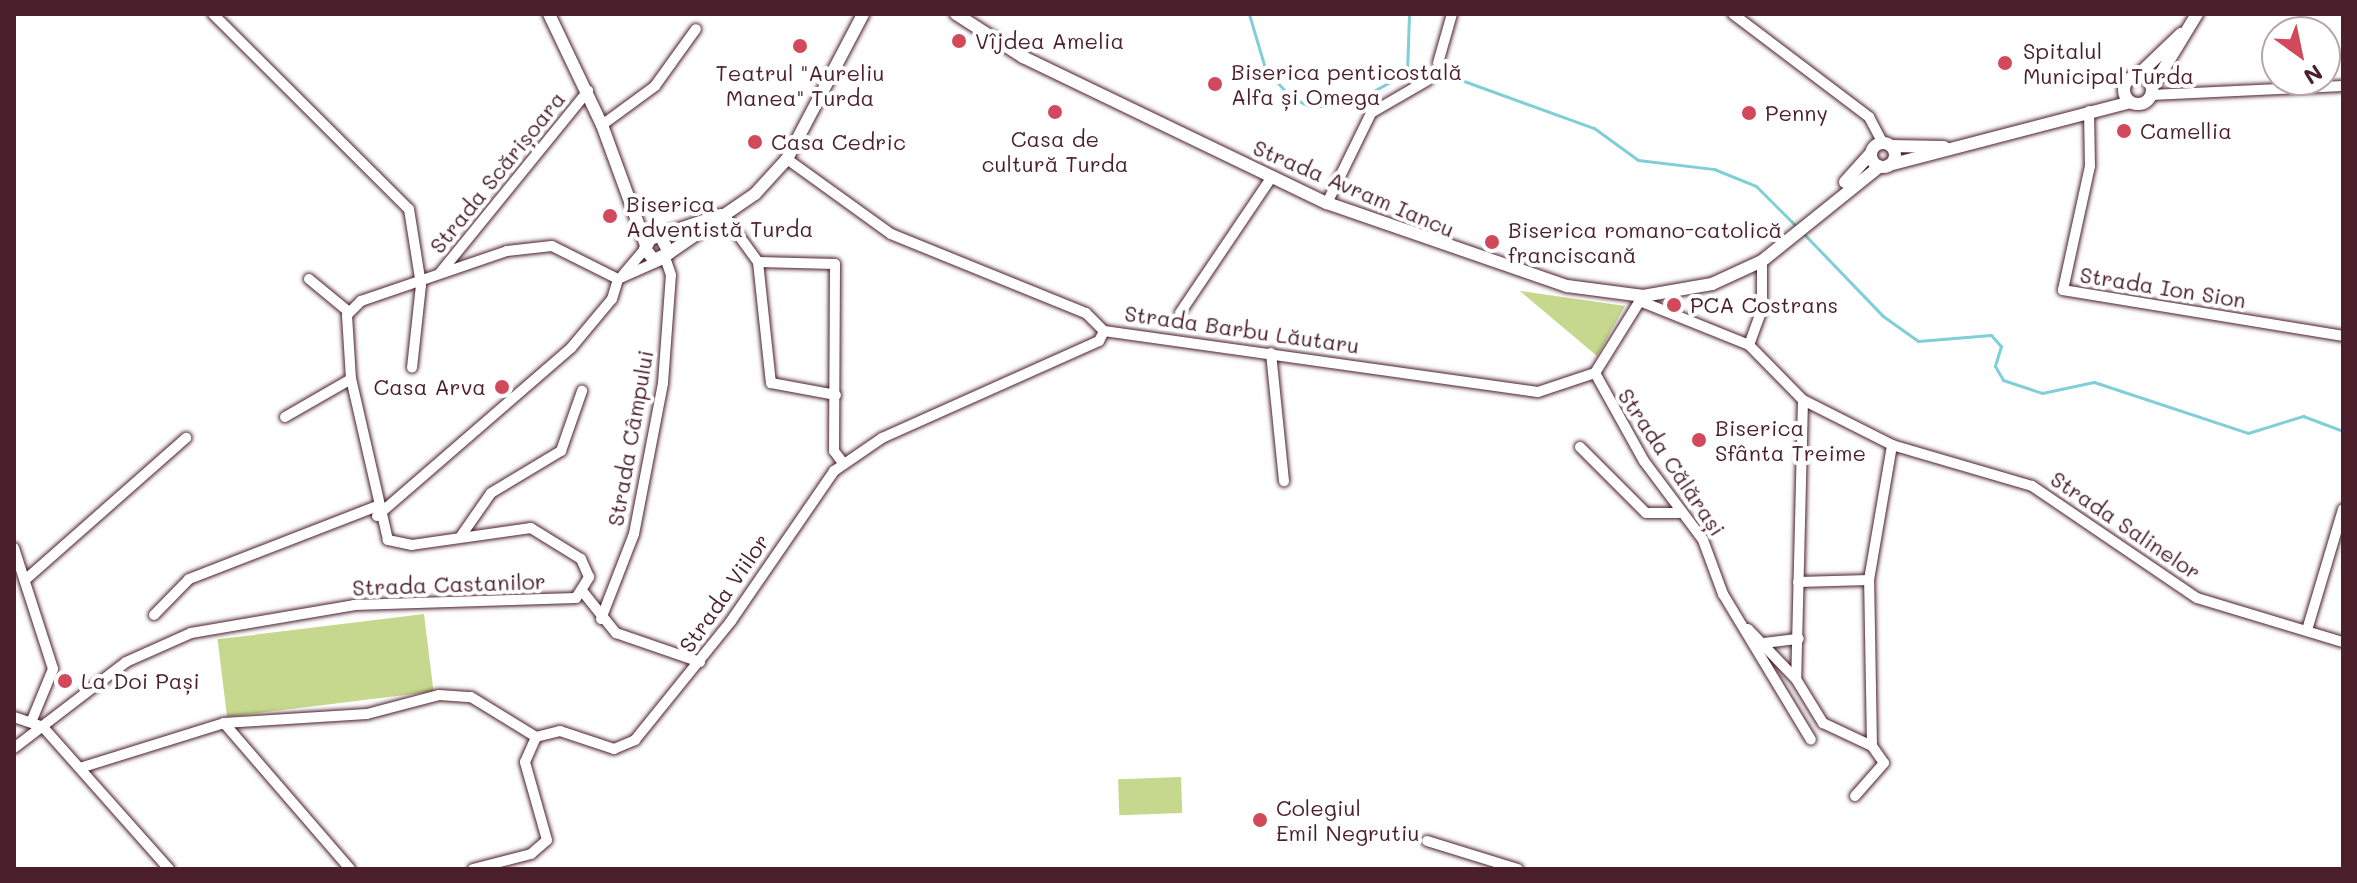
<!DOCTYPE html>
<html>
<head>
<meta charset="utf-8">
<style>
  body { margin:0 }
  #map { position:relative; width:2357px; height:883px; overflow:hidden; background:#fff; font-family:Mali,sans-serif }
  div>[style] { position:absolute }
  .green>* { inset:0; background:#c6d88d; transform-origin:0 0 }
  .stream>* { height:3px; margin:-1.5px; padding:0 1.5px; transform-origin:1.5px; border-radius:1.5px; background:#7fcfd8 }
  .roads { filter:drop-shadow(0 0 2px #4a1f2b) drop-shadow(0 0 2px #4a1f2b) }
  .minor>* { height:10px; margin:-5px; padding:0 5px; transform-origin:5px; border-radius:5px; background:#fff }
  .major>* { height:12px; margin:-6px; padding:0 6px; transform-origin:6px; border-radius:6px; background:#fff }
  .major>.ring { margin:-6px; padding:0; box-sizing:content-box; background:none; border:12px solid #fff; border-radius:50% }
  .dots>* { width:22px; height:22px; translate:-50% -50%; box-sizing:border-box; border:4px solid #fff; border-radius:50% }
  span { translate:-50% -50%; white-space:nowrap; text-align:center; line-height:1.15; -webkit-text-stroke:8px #fff; paint-order:stroke }
  .poi-label { font-size:22px; color:#4a1f2b }
  .left { translate:0 -50%; text-align:left }
  .right { translate:-100% -50%; text-align:right }
  .street-label { font-size:22px; color:#4a1f2b }
  .frame { position:absolute; inset:0; border:16px solid #4a1f2b; pointer-events:none }
  .north { position:absolute; left:2261px; top:16px; width:80px; height:80px; box-sizing:border-box; background:#fff; border:2px solid #b7a5aa; border-radius:50%; rotate:147deg; font-size:22px; font-weight:700; line-height:32px; text-align:center; color:#4a1f2b }
  .north::after { content:''; display:block; margin:auto; width:28px; height:36px; background:#d1495b; clip-path:polygon(50% 0,100% 100%,50% 72%,0 100%) }
</style>
</head>
<body>
<div id="map">
  <div class="green">
    <div style="clip-path:polygon(1520px 291px,1625px 306px,1597px 356px)"></div>
    <div style="left:424px;top:614px;width:78px;height:208px;rotate:83deg"></div>
    <div style="left:1181px;top:777px;width:36px;height:63px;rotate:88deg"></div>
  </div>
  <div class="stream">
    <div style="left:1249px;top:14px;width:56px;rotate:73.5deg"></div>
    <div style="left:1265px;top:68px;width:37px;rotate:49deg"></div>
    <div style="left:1289px;top:96px;width:22px;rotate:27deg"></div>
    <div style="left:1309px;top:106px;width:37px"></div>
    <div style="left:1346px;top:106px;width:75px;rotate:-28.6deg"></div>
    <div style="left:1412px;top:70px;width:38px;rotate:9deg"></div>
    <div style="left:1450px;top:76px;width:153px;rotate:19.9deg"></div>
    <div style="left:1594px;top:128px;width:54px;rotate:36deg"></div>
    <div style="left:1638px;top:160px;width:77px;rotate:6.8deg"></div>
    <div style="left:1714px;top:169px;width:45px;rotate:22deg"></div>
    <div style="left:1756px;top:186px;width:61px;rotate:45deg"></div>
    <div style="left:1407px;top:72px;width:58px;rotate:-88deg"></div>
    <div style="left:1804px;top:234px;width:114px;rotate:46.1deg"></div>
    <div style="left:1883px;top:316px;width:43px;rotate:35.5deg"></div>
    <div style="left:1918px;top:341px;width:73px;rotate:-4.7deg"></div>
    <div style="left:1991px;top:335px;width:15px;rotate:48deg"></div>
    <div style="left:2001px;top:346px;width:21px;rotate:107deg"></div>
    <div style="left:1995px;top:366px;width:16px;rotate:60deg"></div>
    <div style="left:2003px;top:380px;width:41px;rotate:18.4deg"></div>
    <div style="left:2042px;top:393px;width:53px;rotate:-11.9deg"></div>
    <div style="left:2094px;top:382px;width:162px;rotate:18.3deg"></div>
    <div style="left:2248px;top:433px;width:58px;rotate:-17.2deg"></div>
    <div style="left:2303px;top:416px;width:43px;rotate:20.6deg"></div>
  </div>
  <div class="roads">
    <div class="minor">
      <div style="left:213px;top:14px;width:276px;rotate:44.9deg"></div>
      <div style="left:409px;top:209px;width:77px;rotate:81deg"></div>
      <div style="left:421px;top:285px;width:83px;rotate:96.2deg"></div>
      <div style="left:1733px;top:14px;width:171px;rotate:37.1deg"></div>
      <div style="left:1869px;top:117px;width:30px;rotate:62deg"></div>
      <div style="left:1438px;top:63px;width:51px;rotate:-74.1deg"></div>
      <div style="left:2151px;top:95px;width:192px;rotate:-2.7deg"></div>
      <div style="left:2089px;top:111px;width:55px;rotate:89deg"></div>
      <div style="left:2090px;top:166px;width:127px;rotate:102.3deg"></div>
      <div style="left:2063px;top:290px;width:284px;rotate:9.3deg"></div>
      <div style="left:602px;top:125px;width:66px;rotate:-36.3deg"></div>
      <div style="left:655px;top:86px;width:70px;rotate:-54.3deg"></div>
      <div style="left:787px;top:159px;width:128px;rotate:35.8deg"></div>
      <div style="left:891px;top:234px;width:210px;rotate:22.1deg"></div>
      <div style="left:1086px;top:313px;width:25px;rotate:45deg"></div>
      <div style="left:1327px;top:203px;width:100px;rotate:-63.9deg"></div>
      <div style="left:1371px;top:113px;width:66px;rotate:-30.1deg"></div>
      <div style="left:724px;top:215px;width:58px;rotate:54.1deg"></div>
      <div style="left:758px;top:262px;width:122px;rotate:83.9deg"></div>
      <div style="left:771px;top:383px;width:66px;rotate:10.5deg"></div>
      <div style="left:758px;top:262px;width:77px;rotate:1.5deg"></div>
      <div style="left:835px;top:264px;width:187px;rotate:90.3deg"></div>
      <div style="left:834px;top:451px;width:15px;rotate:53deg"></div>
      <div style="left:440px;top:273px;width:235px;rotate:-50.9deg"></div>
      <div style="left:623px;top:275px;width:34px;rotate:-50deg"></div>
      <div style="left:309px;top:279px;width:52px;rotate:39.5deg"></div>
      <div style="left:1640px;top:301px;width:118px;rotate:22deg"></div>
      <div style="left:1749px;top:345px;width:77px;rotate:45.5deg"></div>
      <div style="left:1803px;top:400px;width:100px;rotate:26.8deg"></div>
      <div style="left:1892px;top:445px;width:146px;rotate:16.3deg"></div>
      <div style="left:2032px;top:486px;width:199px;rotate:34.2deg"></div>
      <div style="left:2197px;top:598px;width:152px;rotate:16.8deg"></div>
      <div style="left:1180px;top:313px;width:163px;rotate:-56deg"></div>
      <div style="left:1104px;top:331px;width:438px;rotate:8deg"></div>
      <div style="left:1538px;top:392px;width:60px;rotate:-18.4deg"></div>
      <div style="left:1595px;top:373px;width:91px;rotate:-58.1deg"></div>
      <div style="left:1749px;top:345px;width:37px;rotate:-70deg"></div>
      <div style="left:1762px;top:310px;width:49px;rotate:-90deg"></div>
      <div style="left:1271px;top:353px;width:129px;rotate:84.2deg"></div>
      <div style="left:1595px;top:373px;width:101px;rotate:60.9deg"></div>
      <div style="left:1644px;top:461px;width:99px;rotate:53.2deg"></div>
      <div style="left:1703px;top:540px;width:58px;rotate:69.7deg"></div>
      <div style="left:1723px;top:594px;width:170px;rotate:58.9deg"></div>
      <div style="left:1803px;top:400px;width:279px;rotate:91.4deg"></div>
      <div style="left:1796px;top:679px;width:52px;rotate:58.5deg"></div>
      <div style="left:1823px;top:723px;width:54px;rotate:25.1deg"></div>
      <div style="left:285px;top:417px;width:76px;rotate:-29.9deg"></div>
      <div style="left:1580px;top:447px;width:93px;rotate:45deg"></div>
      <div style="left:1646px;top:513px;width:33px"></div>
      <div style="left:377px;top:516px;width:257px;rotate:-40.9deg"></div>
      <div style="left:571px;top:348px;width:64px;rotate:-50.1deg"></div>
      <div style="left:612px;top:299px;width:21px;rotate:-73deg"></div>
      <div style="left:461px;top:536px;width:52px;rotate:-55.1deg"></div>
      <div style="left:491px;top:493px;width:82px;rotate:-31deg"></div>
      <div style="left:561px;top:451px;width:64px;rotate:-70.7deg"></div>
      <div style="left:14px;top:548px;width:127px;rotate:72.1deg"></div>
      <div style="left:53px;top:669px;width:55px;rotate:112.4deg"></div>
      <div style="left:25px;top:580px;width:215px;rotate:-41.4deg"></div>
      <div style="left:1798px;top:582px;width:71px;rotate:-1.6deg"></div>
      <div style="left:583px;top:592px;width:53px;rotate:51.2deg"></div>
      <div style="left:616px;top:633px;width:89px;rotate:19deg"></div>
      <div style="left:154px;top:615px;width:50px;rotate:-45.8deg"></div>
      <div style="left:189px;top:579px;width:199px;rotate:-21.2deg"></div>
      <div style="left:601px;top:619px;width:91px;rotate:-68.8deg"></div>
      <div style="left:634px;top:534px;width:154px;rotate:-79.1deg"></div>
      <div style="left:663px;top:383px;width:108px;rotate:-85.8deg"></div>
      <div style="left:671px;top:275px;width:18px;rotate:-109deg"></div>
      <div style="left:1748px;top:629px;width:69px;rotate:46.2deg"></div>
      <div style="left:2307px;top:630px;width:126px;rotate:-73.4deg"></div>
      <div style="left:1764px;top:643px;width:35px;rotate:-7deg"></div>
      <div style="left:14px;top:717px;width:31px;rotate:19deg"></div>
      <div style="left:43px;top:727px;width:190px;rotate:48.4deg"></div>
      <div style="left:224px;top:723px;width:193px;rotate:49.2deg"></div>
      <div style="left:14px;top:748px;width:141px;rotate:-37.5deg"></div>
      <div style="left:126px;top:662px;width:71px;rotate:-24deg"></div>
      <div style="left:191px;top:633px;width:165px;rotate:-9.7deg"></div>
      <div style="left:354px;top:605px;width:222px;rotate:-1.8deg"></div>
      <div style="left:576px;top:598px;width:25px;rotate:-58deg"></div>
      <div style="left:589px;top:577px;width:20px;rotate:-114deg"></div>
      <div style="left:581px;top:559px;width:59px;rotate:-148.2deg"></div>
      <div style="left:531px;top:528px;width:120px;rotate:171.9deg"></div>
      <div style="left:412px;top:545px;width:25px;rotate:-168deg"></div>
      <div style="left:388px;top:540px;width:165px;rotate:-102.9deg"></div>
      <div style="left:351px;top:379px;width:64px;rotate:-93.6deg"></div>
      <div style="left:347px;top:315px;width:20px;rotate:-45deg"></div>
      <div style="left:361px;top:301px;width:154px;rotate:-18.9deg"></div>
      <div style="left:507px;top:251px;width:45px;rotate:-6.3deg"></div>
      <div style="left:552px;top:246px;width:74px;rotate:26.6deg"></div>
      <div style="left:618px;top:279px;width:47px;rotate:-23.8deg"></div>
      <div style="left:83px;top:767px;width:148px;rotate:-17.3deg"></div>
      <div style="left:224px;top:723px;width:143px;rotate:-3.6deg"></div>
      <div style="left:367px;top:714px;width:74px;rotate:-14.8deg"></div>
      <div style="left:439px;top:695px;width:32px;rotate:4deg"></div>
      <div style="left:471px;top:697px;width:76px;rotate:31.6deg"></div>
      <div style="left:1855px;top:796px;width:44px;rotate:-48.7deg"></div>
      <div style="left:1884px;top:763px;width:21px;rotate:-125deg"></div>
      <div style="left:1872px;top:746px;width:166px;rotate:-91deg"></div>
      <div style="left:1869px;top:580px;width:137px;rotate:-80.3deg"></div>
      <div style="left:1427px;top:841px;width:95px;rotate:17.1deg"></div>
      <div style="left:473px;top:869px;width:60px;rotate:-14.5deg"></div>
      <div style="left:531px;top:854px;width:21px;rotate:-41deg"></div>
      <div style="left:547px;top:840px;width:81px;rotate:-105.8deg"></div>
      <div style="left:525px;top:762px;width:27px;rotate:-66deg"></div>
      <div style="left:536px;top:737px;width:25px;rotate:-14deg"></div>
      <div style="left:560px;top:731px;width:57px;rotate:18.4deg"></div>
      <div style="left:614px;top:749px;width:23px;rotate:-23deg"></div>
      <div style="left:635px;top:740px;width:153px;rotate:-51.1deg"></div>
      <div style="left:731px;top:621px;width:182px;rotate:-55.5deg"></div>
      <div style="left:834px;top:471px;width:58px;rotate:-34.5deg"></div>
      <div style="left:882px;top:438px;width:238px;rotate:-24.1deg"></div>
      <div style="left:1099px;top:341px;width:11px;rotate:-63deg"></div>
    </div>
    <div class="major">
      <div style="left:549px;top:14px;width:123px;rotate:64.5deg"></div>
      <div style="left:602px;top:125px;width:128px;rotate:69.9deg"></div>
      <div style="left:956px;top:14px;width:80px;rotate:32.7deg"></div>
      <div style="left:1023px;top:57px;width:337px;rotate:25.7deg"></div>
      <div style="left:1327px;top:203px;width:254px;rotate:19.1deg"></div>
      <div style="left:1567px;top:286px;width:77px;rotate:7.5deg"></div>
      <div style="left:1643px;top:296px;width:70px;rotate:-9.9deg"></div>
      <div style="left:1712px;top:284px;width:55px;rotate:-24.7deg"></div>
      <div style="left:1762px;top:261px;width:151px;rotate:-38.8deg"></div>
      <div class="ring" style="left:2124px;top:76px;width:16px;height:16px"></div>
      <div style="left:2137px;top:76px;width:61px;rotate:-43.7deg"></div>
      <div style="left:2152px;top:88px;width:87px;rotate:-58.7deg"></div>
      <div class="ring" style="left:1871px;top:143px;width:12px;height:12px"></div>
      <div style="left:1891px;top:146px;width:53px;rotate:1.1deg"></div>
      <div style="left:1889px;top:165px;width:249px;rotate:-14.6deg"></div>
      <div style="left:1845px;top:182px;width:39px;rotate:-48deg"></div>
      <div style="left:661px;top:237px;width:18px;rotate:63deg"></div>
      <div style="left:669px;top:253px;width:17px;rotate:155deg"></div>
      <div style="left:654px;top:260px;width:14px;rotate:-129deg"></div>
      <div style="left:645px;top:249px;width:11px;rotate:-63deg"></div>
      <div style="left:650px;top:239px;width:75px;rotate:-18.7deg"></div>
      <div style="left:669px;top:253px;width:104px;rotate:-34.5deg"></div>
      <div style="left:755px;top:194px;width:47px;rotate:-47.6deg"></div>
      <div style="left:787px;top:159px;width:164px;rotate:-62.3deg"></div>
    </div>
  </div>
  <div class="dots">
    <div style="left:959px;top:41px;background:#d1495b"></div>
    <div style="left:800px;top:46px;background:#d1495b"></div>
    <div style="left:2005px;top:63px;background:#d1495b"></div>
    <div style="left:1215px;top:84px;background:#d1495b"></div>
    <div style="left:1055px;top:112px;background:#d1495b"></div>
    <div style="left:1749px;top:113px;background:#d1495b"></div>
    <div style="left:2124px;top:131px;background:#d1495b"></div>
    <div style="left:755px;top:142px;background:#d1495b"></div>
    <div style="left:610px;top:216px;background:#d1495b"></div>
    <div style="left:1492px;top:242px;background:#d1495b"></div>
    <div style="left:1674px;top:305px;background:#d1495b"></div>
    <div style="left:502px;top:387px;background:#d1495b"></div>
    <div style="left:1699px;top:440px;background:#d1495b"></div>
    <div style="left:65px;top:681px;background:#d1495b"></div>
    <div style="left:1260px;top:820px;background:#d1495b"></div>
  </div>
  <div class="poi-label">
    <span class="left" style="left:975px;top:41px">Vîjdea Amelia</span>
    <span class="left" style="left:2023px;top:63px">Spitalul<br>Municipal Turda</span>
    <span class="left" style="left:1231px;top:84px">Biserica penticostală<br>Alfa și Omega</span>
    <span style="left:800px;top:85px">Teatrul "Aureliu<br>Manea" Turda</span>
    <span class="left" style="left:1765px;top:113px">Penny</span>
    <span class="left" style="left:2140px;top:131px">Camellia</span>
    <span style="left:1055px;top:151px">Casa de<br>cultură Turda</span>
    <span class="left" style="left:771px;top:142px">Casa Cedric</span>
    <span class="left" style="left:626px;top:216px">Biserica<br>Adventistă Turda</span>
    <span class="left" style="left:1508px;top:242px">Biserica romano-catolică<br>franciscană</span>
    <span class="left" style="left:1690px;top:305px">PCA Costrans</span>
    <span class="right" style="left:486px;top:387px">Casa Arva</span>
    <span class="left" style="left:1715px;top:440px">Biserica<br>Sfânta Treime</span>
    <span class="left" style="left:81px;top:681px">La Doi Pași</span>
    <span class="left" style="left:1276px;top:820px">Colegiul<br>Emil Negrutiu</span>
  </div>
  <div class="street-label">
    <span style="left:497px;top:172px;rotate:-51deg">Strada Scărișoara</span>
    <span style="left:1354px;top:188px;rotate:23deg">Strada Avram Iancu</span>
    <span style="left:2163px;top:287px;rotate:9deg">Strada Ion Sion</span>
    <span style="left:1242px;top:329px;rotate:8deg">Strada Barbu Lăutaru</span>
    <span style="left:630px;top:438px;rotate:-80deg">Strada Câmpului</span>
    <span style="left:1672px;top:462px;rotate:56deg">Strada Călărași</span>
    <span style="left:2126px;top:525px;rotate:34deg">Strada Salinelor</span>
    <span style="left:449px;top:584px;rotate:-2deg">Strada Castanilor</span>
    <span style="left:724px;top:593px;rotate:-55deg">Strada Viilor</span>
  </div>
  <div class="frame"></div>
  <div class="north">N</div>
</div>
</body>
</html>
